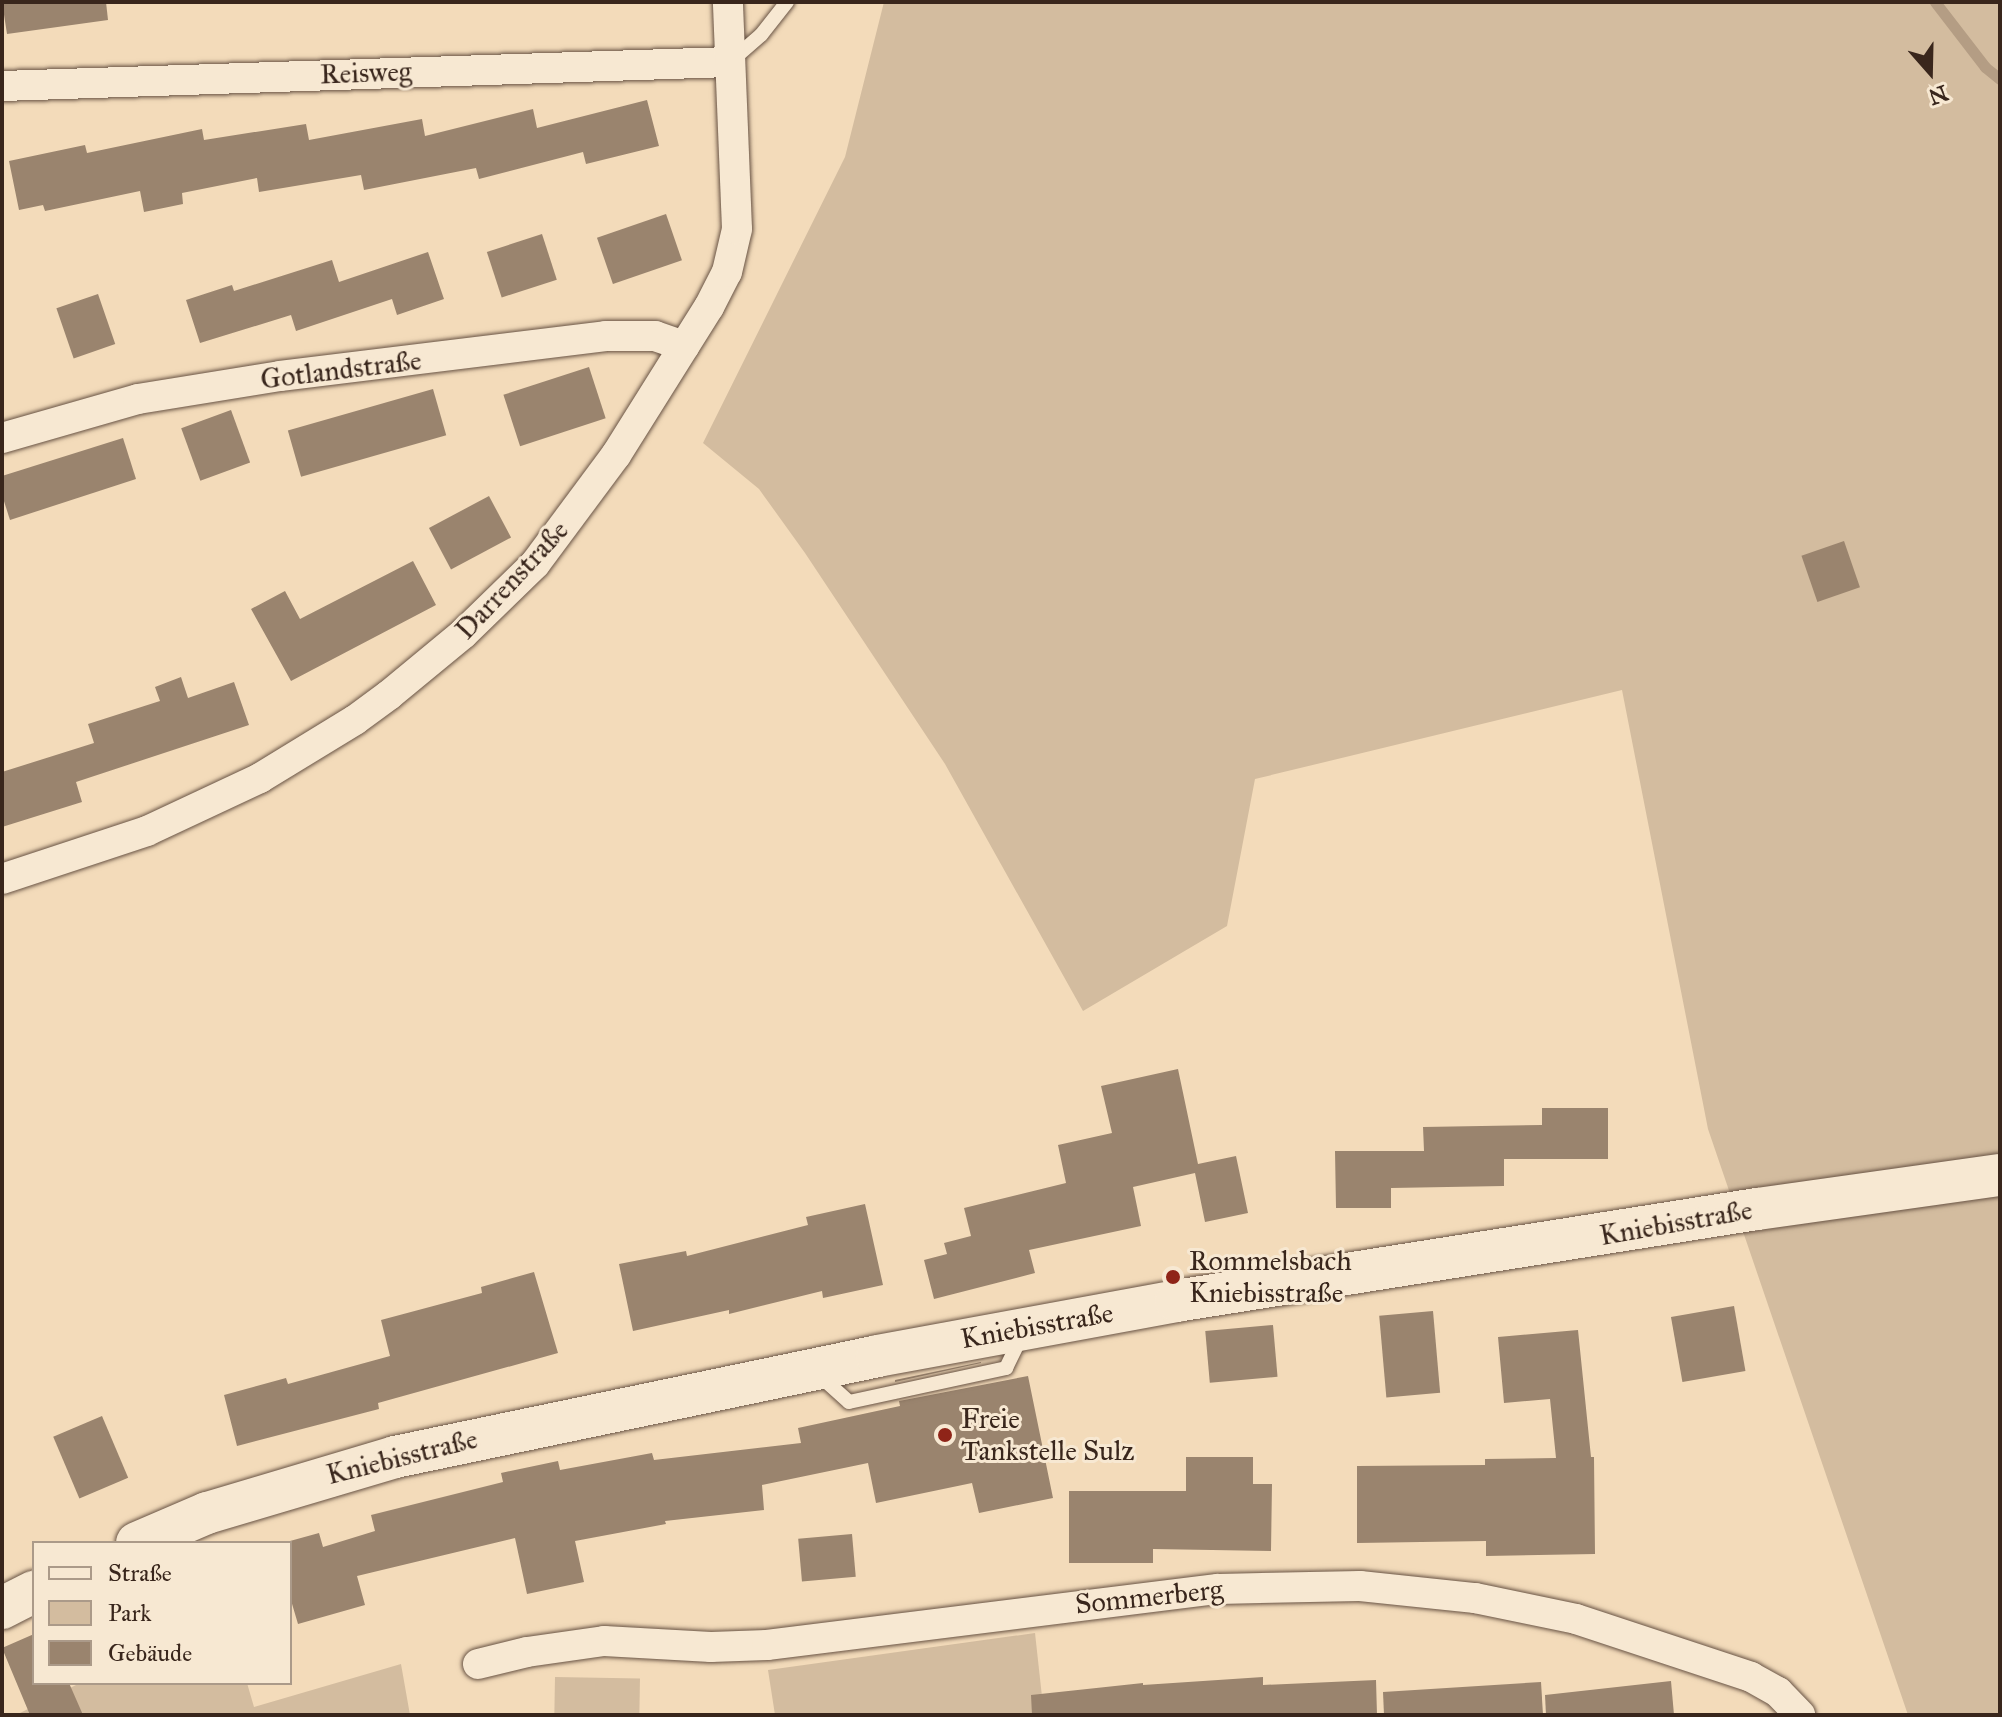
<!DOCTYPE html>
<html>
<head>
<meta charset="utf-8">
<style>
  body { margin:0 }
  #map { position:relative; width:2002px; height:1717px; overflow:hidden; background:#f3dbba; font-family:"IM FELL Great Primer",serif }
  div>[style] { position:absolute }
  .green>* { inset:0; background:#d3bc9f; transform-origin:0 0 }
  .stream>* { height:11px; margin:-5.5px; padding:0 5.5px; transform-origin:5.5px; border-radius:5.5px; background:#b49d84 }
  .building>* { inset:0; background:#9a846e; transform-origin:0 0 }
  .roads { filter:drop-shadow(0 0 2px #685344) drop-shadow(0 0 2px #685344) }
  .lane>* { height:14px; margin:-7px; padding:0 7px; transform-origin:7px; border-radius:7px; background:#f7e8d2 }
  .street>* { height:30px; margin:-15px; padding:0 15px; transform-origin:15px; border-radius:15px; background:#f7e8d2 }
  .secondary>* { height:42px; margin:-21px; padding:0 21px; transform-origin:21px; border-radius:21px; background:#f7e8d2 }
  .dots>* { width:22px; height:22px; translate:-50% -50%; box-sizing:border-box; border:4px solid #f7e8d2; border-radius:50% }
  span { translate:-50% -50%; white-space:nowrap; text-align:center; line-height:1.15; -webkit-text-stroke:6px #f7e8d2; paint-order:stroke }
  .street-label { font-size:28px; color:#39261c }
  .poi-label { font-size:28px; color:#39261c }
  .left { translate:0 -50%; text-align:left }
  .frame { position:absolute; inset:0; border:4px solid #39261c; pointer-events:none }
  .legend { position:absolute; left:32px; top:1541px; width:260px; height:144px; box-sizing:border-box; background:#f7e8d2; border:2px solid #ab9a89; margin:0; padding:10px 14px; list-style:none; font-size:24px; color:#39261c }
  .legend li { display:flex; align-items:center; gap:16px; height:40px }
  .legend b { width:40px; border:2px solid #ab9a89 }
  .north { position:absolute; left:1890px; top:32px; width:80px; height:80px; -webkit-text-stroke:6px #f7e8d2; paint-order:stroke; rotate:160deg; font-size:22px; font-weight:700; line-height:32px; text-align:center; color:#39261c }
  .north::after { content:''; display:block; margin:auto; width:28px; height:36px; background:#39261c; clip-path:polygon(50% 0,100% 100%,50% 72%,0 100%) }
</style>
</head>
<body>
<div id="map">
  <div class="green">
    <div style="clip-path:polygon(884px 2px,2000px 2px,2000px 1715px,1908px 1715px,1708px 1129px,1622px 690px,1255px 779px,1227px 926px,1083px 1011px,945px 764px,805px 553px,759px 489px,703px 443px,845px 157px)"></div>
    <div style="clip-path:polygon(1035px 1633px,1044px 1715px,775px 1715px,768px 1670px)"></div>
    <div style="clip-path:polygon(401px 1664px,410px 1715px,16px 1715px,80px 1683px,247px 1683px,254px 1707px)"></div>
    <div style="left:555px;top:1677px;width:85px;height:38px;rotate:1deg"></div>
  </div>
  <div class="stream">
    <div style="left:1935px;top:2px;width:82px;rotate:52.4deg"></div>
    <div style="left:1985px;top:67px;width:19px;rotate:39deg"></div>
  </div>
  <div class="building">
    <div style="clip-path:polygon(2px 2px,106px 2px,108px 20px,7px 34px)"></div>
    <div style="clip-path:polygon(647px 100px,659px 146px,586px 164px,583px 152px,479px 179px,476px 168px,364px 190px,361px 175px,259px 192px,257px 178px,182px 193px,183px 204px,144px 212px,140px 191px,45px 211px,43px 205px,19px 210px,9px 161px,85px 145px,87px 153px,202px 129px,204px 140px,306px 124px,309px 140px,422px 119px,425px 136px,533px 109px,537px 128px)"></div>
    <div style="left:666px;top:214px;width:49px;height:73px;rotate:71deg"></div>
    <div style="left:542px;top:234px;width:48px;height:58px;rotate:72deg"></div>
    <div style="clip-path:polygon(428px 252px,444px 299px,397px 315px,392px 299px,296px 331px,291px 315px,200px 343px,186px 300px,232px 285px,234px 291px,332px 260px,339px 282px)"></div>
    <div style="left:98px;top:294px;width:53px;height:44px;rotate:71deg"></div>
    <div style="left:589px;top:367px;width:54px;height:90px;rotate:72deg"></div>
    <div style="left:433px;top:389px;width:48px;height:151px;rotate:74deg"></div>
    <div style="left:231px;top:410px;width:56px;height:53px;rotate:70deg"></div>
    <div style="clip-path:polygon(123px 438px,136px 479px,10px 520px,2px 495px,2px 476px)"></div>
    <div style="left:489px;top:496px;width:47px;height:68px;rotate:62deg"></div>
    <div style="left:1844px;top:541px;width:49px;height:45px;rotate:71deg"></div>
    <div style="clip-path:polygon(413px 561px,436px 605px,291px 681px,251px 609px,285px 591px,300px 619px)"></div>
    <div style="clip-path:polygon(181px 677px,188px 698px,234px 682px,249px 725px,76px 782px,82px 802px,2px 827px,2px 772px,94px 743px,88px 724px,160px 701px,155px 687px)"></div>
    <div style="clip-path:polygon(1178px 1069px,1198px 1164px,1236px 1156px,1248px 1213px,1205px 1222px,1195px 1173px,1133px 1187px,1141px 1226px,1029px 1250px,1035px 1273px,934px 1299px,924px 1260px,947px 1254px,944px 1243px,971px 1236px,964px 1208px,1066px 1183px,1058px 1145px,1112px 1133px,1101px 1086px)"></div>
    <div style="clip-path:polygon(1542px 1108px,1608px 1108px,1608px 1159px,1504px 1159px,1504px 1186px,1391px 1188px,1391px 1208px,1336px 1208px,1335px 1151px,1424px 1151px,1423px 1127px,1542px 1125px)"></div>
    <div style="clip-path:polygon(865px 1204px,883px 1285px,823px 1298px,822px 1291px,729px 1314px,729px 1310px,633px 1331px,619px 1264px,686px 1251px,687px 1256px,808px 1225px,806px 1217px)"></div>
    <div style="clip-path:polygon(534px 1272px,558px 1353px,378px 1403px,379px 1409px,237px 1446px,224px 1395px,286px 1378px,288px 1384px,390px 1356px,381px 1320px,482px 1293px,481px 1287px)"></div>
    <div style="left:1734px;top:1306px;width:66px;height:64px;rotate:80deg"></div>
    <div style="left:1433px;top:1311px;width:82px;height:54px;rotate:85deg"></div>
    <div style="left:1273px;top:1325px;width:52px;height:68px;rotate:85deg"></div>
    <div style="clip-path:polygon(1578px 1330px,1591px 1457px,1594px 1457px,1595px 1554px,1486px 1556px,1486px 1541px,1357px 1543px,1357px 1466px,1485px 1465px,1485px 1459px,1556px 1458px,1550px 1399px,1504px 1403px,1498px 1337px)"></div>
    <div style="clip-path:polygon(981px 1362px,981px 1363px,895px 1382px,895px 1380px)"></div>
    <div style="clip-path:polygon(1028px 1376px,1053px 1498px,979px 1513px,972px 1483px,876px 1503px,868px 1463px,762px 1485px,764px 1510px,665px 1521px,666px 1524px,575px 1541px,584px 1582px,527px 1594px,515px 1538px,357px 1576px,365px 1605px,298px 1624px,290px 1597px,290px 1541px,319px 1533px,323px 1547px,375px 1531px,371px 1515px,503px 1482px,501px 1473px,558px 1461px,560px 1470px,652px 1453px,654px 1460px,801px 1443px,798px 1428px,900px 1406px,899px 1401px)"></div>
    <div style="left:102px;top:1416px;width:67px;height:53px;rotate:67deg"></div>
    <div style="clip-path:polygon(1186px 1457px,1253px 1457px,1253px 1484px,1272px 1484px,1271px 1551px,1153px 1549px,1153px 1563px,1069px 1563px,1069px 1491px,1186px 1491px)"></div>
    <div style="left:852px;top:1534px;width:43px;height:54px;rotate:85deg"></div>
    <div style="clip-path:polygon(34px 1634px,34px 1683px,69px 1683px,83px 1715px,30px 1715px,2px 1648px)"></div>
    <div style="clip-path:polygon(1263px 1677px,1263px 1685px,1376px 1680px,1377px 1715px,1032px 1715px,1031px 1695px,1143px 1683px,1143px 1685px)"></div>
    <div style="clip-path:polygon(1671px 1681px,1674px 1715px,1546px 1715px,1545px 1695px)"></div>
    <div style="clip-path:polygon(1541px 1682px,1543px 1715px,1384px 1715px,1383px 1692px)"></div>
  </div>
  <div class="roads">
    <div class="lane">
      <div style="left:730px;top:62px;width:41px;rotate:-41.1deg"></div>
      <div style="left:761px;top:35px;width:42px;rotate:-51.8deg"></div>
      <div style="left:819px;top:1375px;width:40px;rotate:42deg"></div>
      <div style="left:849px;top:1402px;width:161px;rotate:-12.2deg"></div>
      <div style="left:1006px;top:1368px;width:34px;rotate:-64deg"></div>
    </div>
    <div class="street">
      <div style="left:2px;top:86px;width:728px;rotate:-1.89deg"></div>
      <div style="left:2px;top:438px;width:141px;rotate:-16deg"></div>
      <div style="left:138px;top:399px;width:144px;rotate:-9.2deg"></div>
      <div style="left:280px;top:376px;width:328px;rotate:-7deg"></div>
      <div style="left:606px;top:336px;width:49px"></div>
      <div style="left:655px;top:336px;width:31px;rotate:19deg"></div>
      <div style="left:2px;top:879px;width:153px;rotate:-18.3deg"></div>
      <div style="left:147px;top:831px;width:125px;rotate:-25.1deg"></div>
      <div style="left:260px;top:778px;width:111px;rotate:-31.4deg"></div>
      <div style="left:355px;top:720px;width:42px;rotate:-36.3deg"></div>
      <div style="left:389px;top:695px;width:96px;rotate:-39.5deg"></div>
      <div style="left:463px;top:634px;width:100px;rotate:-44.2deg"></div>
      <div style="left:535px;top:564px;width:136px;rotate:-53.4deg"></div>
      <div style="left:616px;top:455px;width:175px;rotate:-57.9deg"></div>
      <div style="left:709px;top:307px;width:39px;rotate:-63deg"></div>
      <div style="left:727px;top:272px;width:44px;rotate:-76.9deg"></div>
      <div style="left:737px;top:229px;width:227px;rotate:-92.3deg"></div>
      <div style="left:478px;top:1664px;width:50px;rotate:-13.8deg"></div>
      <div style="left:527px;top:1652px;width:78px;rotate:-8.1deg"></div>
      <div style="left:604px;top:1641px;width:107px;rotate:3.2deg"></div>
      <div style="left:711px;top:1647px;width:56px;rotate:-2deg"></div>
      <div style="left:767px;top:1645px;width:454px;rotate:-7.1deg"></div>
      <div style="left:1218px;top:1589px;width:142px;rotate:-1.2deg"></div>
      <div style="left:1360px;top:1586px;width:116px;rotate:6deg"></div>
      <div style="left:1475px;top:1598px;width:103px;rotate:11.7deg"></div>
      <div style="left:1576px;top:1619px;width:184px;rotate:18.3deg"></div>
      <div style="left:1751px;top:1677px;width:31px;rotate:29deg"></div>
      <div style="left:1778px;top:1692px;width:32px;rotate:46deg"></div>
    </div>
    <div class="secondary">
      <div style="left:137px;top:1543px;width:76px;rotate:-23.2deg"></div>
      <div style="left:207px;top:1513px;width:196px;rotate:-16.6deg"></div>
      <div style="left:395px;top:1457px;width:492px;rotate:-11.8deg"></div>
      <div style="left:877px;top:1356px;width:304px;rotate:-10.4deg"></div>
      <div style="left:1176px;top:1301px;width:588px;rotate:-9deg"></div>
      <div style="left:1757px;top:1209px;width:245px;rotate:-8deg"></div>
      <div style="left:2px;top:1608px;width:36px;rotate:-27deg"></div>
    </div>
  </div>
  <div class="dots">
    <div style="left:1173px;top:1277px;background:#8f2418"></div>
    <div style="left:945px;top:1435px;background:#8f2418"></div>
  </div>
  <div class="street-label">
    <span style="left:366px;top:73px;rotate:-2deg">Reisweg</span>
    <span style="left:341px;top:370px;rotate:-7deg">Gotlandstraße</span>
    <span style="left:512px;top:580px;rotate:-47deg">Darrenstraße</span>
    <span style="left:1676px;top:1223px;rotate:-10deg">Kniebisstraße</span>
    <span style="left:1037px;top:1326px;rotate:-10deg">Kniebisstraße</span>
    <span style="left:402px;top:1457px;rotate:-14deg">Kniebisstraße</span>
    <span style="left:1149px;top:1597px;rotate:-6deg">Sommerberg</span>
  </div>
  <div class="poi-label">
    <span class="left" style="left:1189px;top:1277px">Rommelsbach<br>Kniebisstraße</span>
    <span class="left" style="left:961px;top:1435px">Freie<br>Tankstelle Sulz</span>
  </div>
  <div class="frame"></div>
  <ul class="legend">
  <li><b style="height:10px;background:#f7e8d2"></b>Straße</li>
  <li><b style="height:22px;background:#d3bc9f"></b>Park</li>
  <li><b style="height:22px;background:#9a846e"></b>Gebäude</li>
  </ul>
  <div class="north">N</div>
</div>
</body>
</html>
